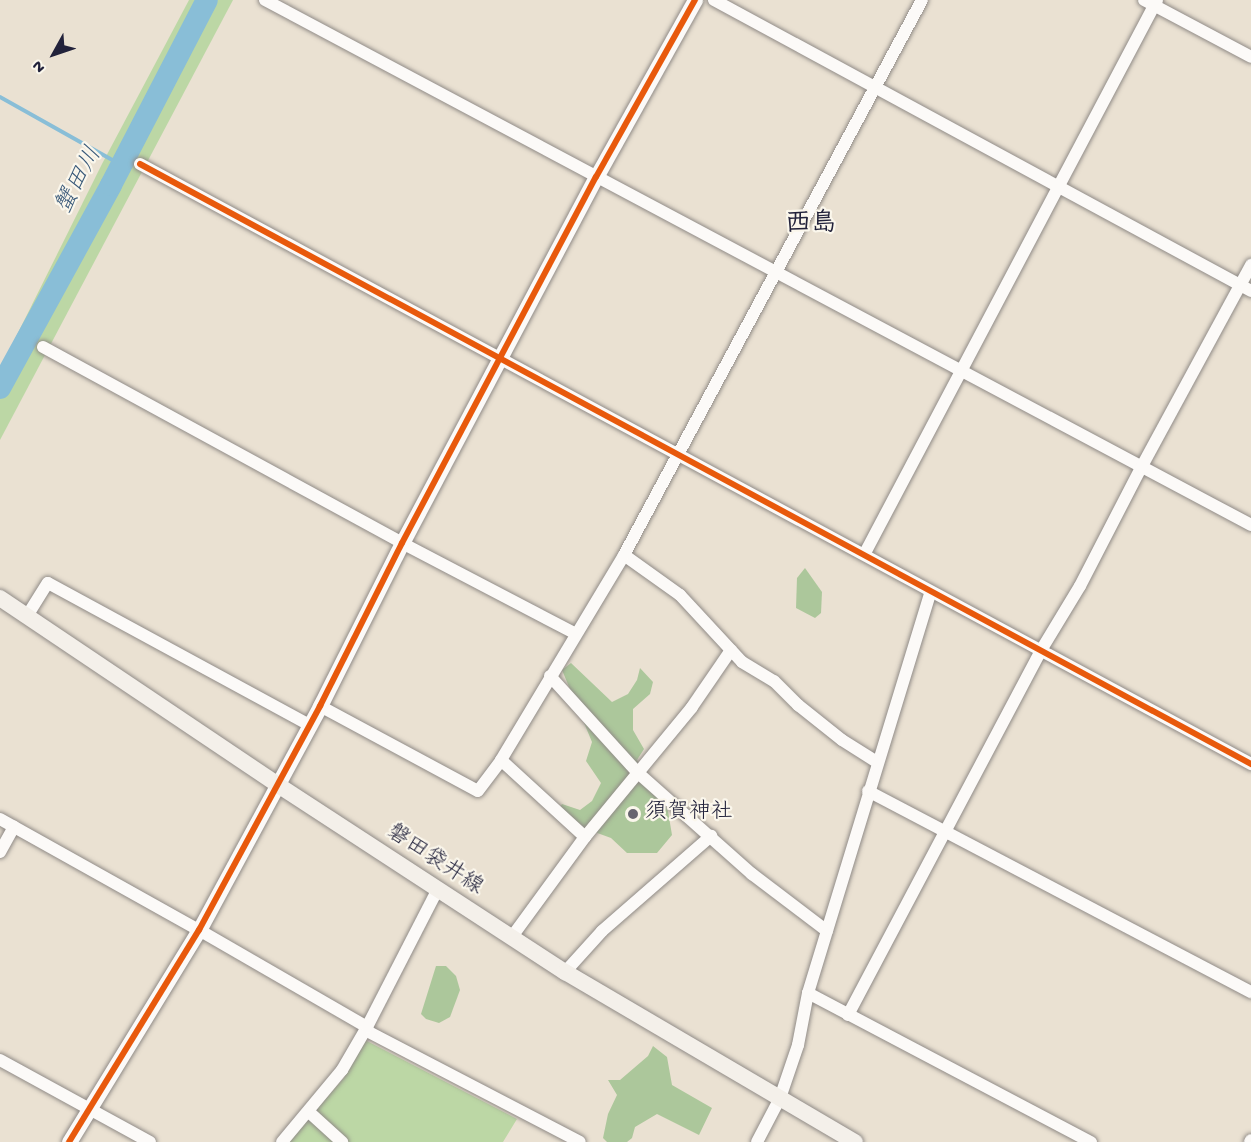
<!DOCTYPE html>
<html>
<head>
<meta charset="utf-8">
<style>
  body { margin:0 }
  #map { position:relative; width:1251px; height:1142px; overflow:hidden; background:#eae1d2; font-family:"Gochi Hand","Klee One",sans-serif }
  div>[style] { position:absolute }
  .green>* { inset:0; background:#bcd7a5 }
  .forest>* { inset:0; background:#acc79b }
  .stream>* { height:4px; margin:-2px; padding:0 2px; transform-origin:2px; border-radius:2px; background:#89bed7 }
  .river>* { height:22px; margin:-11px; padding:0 11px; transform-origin:11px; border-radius:11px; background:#89bed7 }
  .roads { filter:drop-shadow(0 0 2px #908b87) drop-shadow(0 0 2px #908b87) }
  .minor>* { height:12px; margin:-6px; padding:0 6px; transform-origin:6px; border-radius:6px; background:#fcfaf8 }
  .tertiary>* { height:15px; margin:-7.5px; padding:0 7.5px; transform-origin:7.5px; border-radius:7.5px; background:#fcfaf8 }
  .secondary>* { height:16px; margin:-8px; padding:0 8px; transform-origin:8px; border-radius:8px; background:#f4f0ea }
  .cycleway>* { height:6px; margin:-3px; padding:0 3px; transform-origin:3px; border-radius:3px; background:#e8590c }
  .dots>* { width:16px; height:16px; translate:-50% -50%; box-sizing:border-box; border:3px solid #fbf7ec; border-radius:50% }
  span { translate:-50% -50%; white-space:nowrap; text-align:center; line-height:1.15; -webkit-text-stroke:4.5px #fbf7ec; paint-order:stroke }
  .poi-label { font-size:22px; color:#22223b }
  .left { translate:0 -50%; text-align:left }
  .street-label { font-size:22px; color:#22223b }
  .water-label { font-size:24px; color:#3a5a7a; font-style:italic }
  .quarter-label { font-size:26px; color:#22223b; font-weight:700 }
  .north { position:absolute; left:24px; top:24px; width:60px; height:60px; -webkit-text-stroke:4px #fbf7ec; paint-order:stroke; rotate:230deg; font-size:16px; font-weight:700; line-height:24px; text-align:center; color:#22223b }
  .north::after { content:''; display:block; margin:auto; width:21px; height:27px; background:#22223b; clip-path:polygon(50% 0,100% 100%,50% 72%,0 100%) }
</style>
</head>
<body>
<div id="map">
  <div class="green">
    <div style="clip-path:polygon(189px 0,233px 0,0 440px,0 369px,102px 164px)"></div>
    <div style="clip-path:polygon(365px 1040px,517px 1119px,503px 1142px,287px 1142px,344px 1078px)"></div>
  </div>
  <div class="forest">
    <div style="clip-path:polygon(805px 568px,822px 592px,821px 613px,815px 618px,796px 608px,797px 578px)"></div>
    <div style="clip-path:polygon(571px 663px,612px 702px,628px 694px,637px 680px,640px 668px,653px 682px,650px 694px,633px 709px,633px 730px,644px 749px,637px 760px,668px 811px,672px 835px,657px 853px,627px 853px,611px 838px,570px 823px,557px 811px,562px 804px,580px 810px,592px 801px,601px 783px,586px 761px,592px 742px,562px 670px)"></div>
    <div style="clip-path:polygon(436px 966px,446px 966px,456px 976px,460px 990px,450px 1017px,439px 1023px,426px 1019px,421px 1014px)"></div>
    <div style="clip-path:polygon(653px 1046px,667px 1057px,672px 1085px,712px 1108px,699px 1135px,657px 1114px,635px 1127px,632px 1138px,627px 1142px,607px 1142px,603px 1138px,608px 1114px,617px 1095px,608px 1080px,620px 1080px,648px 1056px)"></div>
  </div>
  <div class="stream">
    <div style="left:0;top:97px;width:139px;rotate:29.3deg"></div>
  </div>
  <div class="river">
    <div style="left:0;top:388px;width:231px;rotate:-61.3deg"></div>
    <div style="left:111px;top:185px;width:208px;rotate:-62.6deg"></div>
  </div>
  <div class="roads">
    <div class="minor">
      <div style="left:265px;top:0;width:1117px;rotate:28.03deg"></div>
      <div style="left:714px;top:0;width:611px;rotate:28.45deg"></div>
      <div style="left:1144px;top:0;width:121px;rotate:28deg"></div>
      <div style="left:140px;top:164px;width:1263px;rotate:28.37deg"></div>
      <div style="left:43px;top:347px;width:409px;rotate:28.6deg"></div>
      <div style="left:402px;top:543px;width:196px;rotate:27.6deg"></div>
      <div style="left:865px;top:553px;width:625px;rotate:-62.16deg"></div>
      <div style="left:624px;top:555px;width:69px;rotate:35.5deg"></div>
      <div style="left:680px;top:595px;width:91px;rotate:47.2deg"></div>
      <div style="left:742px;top:662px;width:37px;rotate:31deg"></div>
      <div style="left:774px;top:681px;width:34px;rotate:45deg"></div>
      <div style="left:798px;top:705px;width:56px;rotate:38.5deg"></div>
      <div style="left:842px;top:740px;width:41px;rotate:32.2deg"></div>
      <div style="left:27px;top:616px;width:39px;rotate:-58deg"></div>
      <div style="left:48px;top:583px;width:298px;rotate:28.5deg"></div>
      <div style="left:550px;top:676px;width:130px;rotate:47.8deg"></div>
      <div style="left:637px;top:772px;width:154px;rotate:41.6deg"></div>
      <div style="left:752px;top:874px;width:94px;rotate:37.2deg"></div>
      <div style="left:320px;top:706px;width:179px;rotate:28.3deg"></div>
      <div style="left:478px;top:791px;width:39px;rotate:-53deg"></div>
      <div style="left:501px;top:760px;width:239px;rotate:-59deg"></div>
      <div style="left:624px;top:555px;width:630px;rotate:-61.77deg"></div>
      <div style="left:501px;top:760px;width:114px;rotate:42.5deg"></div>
      <div style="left:868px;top:791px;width:433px;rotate:27.7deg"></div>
      <div style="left:0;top:819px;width:228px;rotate:29.2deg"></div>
      <div style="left:199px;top:930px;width:194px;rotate:30deg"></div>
      <div style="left:0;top:852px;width:29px;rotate:-61deg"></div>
      <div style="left:511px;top:938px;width:125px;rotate:-53.8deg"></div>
      <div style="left:585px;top:837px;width:168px;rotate:-50.5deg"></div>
      <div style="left:692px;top:707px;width:69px;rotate:-55.6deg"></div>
      <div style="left:565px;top:972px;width:55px;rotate:-47.9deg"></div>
      <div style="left:602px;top:931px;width:145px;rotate:-41.1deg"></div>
      <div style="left:808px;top:993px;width:320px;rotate:27.8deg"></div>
      <div style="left:848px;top:1015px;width:411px;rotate:-62.1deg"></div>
      <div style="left:1040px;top:652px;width:77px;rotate:-58.8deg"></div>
      <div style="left:1080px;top:586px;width:135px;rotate:-62.7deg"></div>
      <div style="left:1142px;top:466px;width:229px;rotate:-61.5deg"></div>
      <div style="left:365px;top:1030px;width:242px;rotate:27.5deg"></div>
      <div style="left:0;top:1060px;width:171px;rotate:28.7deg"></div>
      <div style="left:309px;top:1112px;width:45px;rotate:42.3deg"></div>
      <div style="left:282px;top:1142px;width:94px;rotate:-50.2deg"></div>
      <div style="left:342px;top:1070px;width:50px;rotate:-59.8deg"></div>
      <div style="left:367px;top:1027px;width:153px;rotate:-62.8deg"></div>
      <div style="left:757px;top:1142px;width:50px;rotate:-62.4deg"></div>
      <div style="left:780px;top:1098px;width:56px;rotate:-71.2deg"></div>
      <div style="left:798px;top:1045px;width:53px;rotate:-79.1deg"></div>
      <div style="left:808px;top:993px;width:418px;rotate:-73deg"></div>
      <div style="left:1250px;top:1142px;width:2px;rotate:-63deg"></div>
    </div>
    <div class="tertiary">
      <div style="left:69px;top:1142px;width:249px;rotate:-58.5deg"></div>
      <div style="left:199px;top:930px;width:255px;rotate:-61.6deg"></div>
      <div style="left:320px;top:706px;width:182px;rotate:-63.3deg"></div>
      <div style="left:402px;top:543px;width:414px;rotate:-62.1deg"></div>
      <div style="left:596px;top:177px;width:203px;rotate:-60.8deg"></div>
    </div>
    <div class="secondary">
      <div style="left:0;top:598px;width:335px;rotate:33.9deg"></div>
      <div style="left:278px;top:785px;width:343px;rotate:33.1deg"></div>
      <div style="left:565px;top:972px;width:336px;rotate:30.4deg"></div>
    </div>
  </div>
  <div class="cycleway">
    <div style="left:140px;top:164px;width:1263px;rotate:28.37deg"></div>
    <div style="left:69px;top:1142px;width:249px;rotate:-58.5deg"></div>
    <div style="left:199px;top:930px;width:255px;rotate:-61.6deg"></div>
    <div style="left:320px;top:706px;width:182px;rotate:-63.3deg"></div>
    <div style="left:402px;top:543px;width:414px;rotate:-62.1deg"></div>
    <div style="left:596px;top:177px;width:203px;rotate:-60.8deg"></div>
  </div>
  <div class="dots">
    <div style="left:633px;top:814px;background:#686570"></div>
  </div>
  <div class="poi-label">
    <span class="left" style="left:645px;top:814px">須賀神社</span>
  </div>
  <div class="street-label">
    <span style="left:434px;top:861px;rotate:33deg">磐田袋井線</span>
  </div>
  <div class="water-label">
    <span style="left:80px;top:181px;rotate:-62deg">蟹田川</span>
  </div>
  <div class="quarter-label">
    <span style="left:811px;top:226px">西島</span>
  </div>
  <div class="north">N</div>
</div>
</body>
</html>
